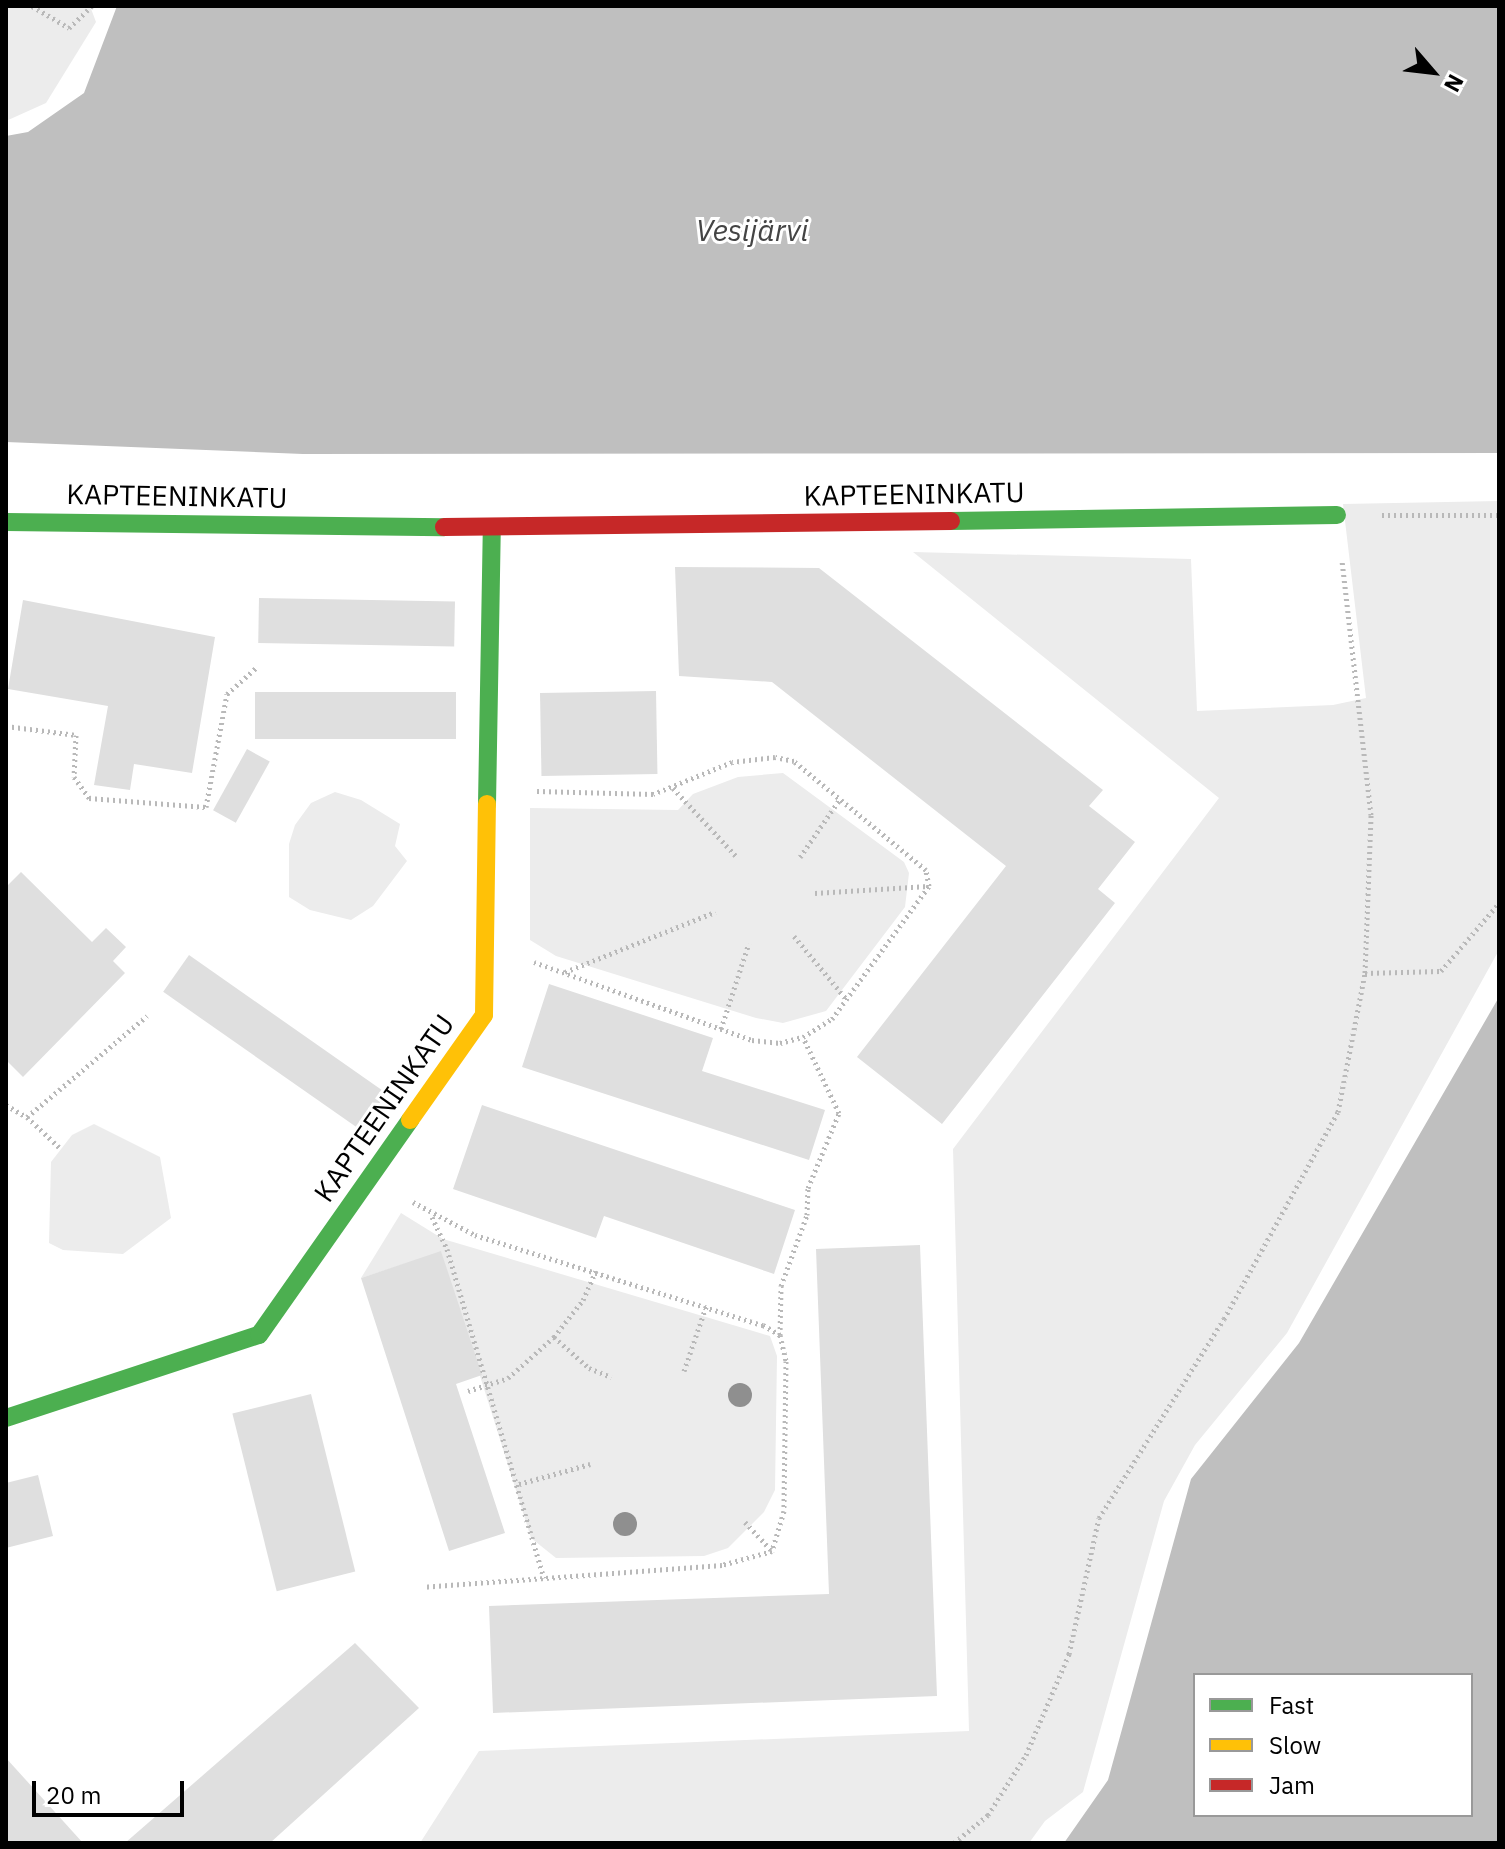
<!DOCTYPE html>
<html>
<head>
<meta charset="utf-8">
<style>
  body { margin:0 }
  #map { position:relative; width:1505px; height:1849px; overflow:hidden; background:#fff; font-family:"IBM Plex Sans",sans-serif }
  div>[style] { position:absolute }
  .green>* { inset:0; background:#ececec }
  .water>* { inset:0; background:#bfbfbf }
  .building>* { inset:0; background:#dfdfdf; transform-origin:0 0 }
  .path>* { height:5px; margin-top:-2.5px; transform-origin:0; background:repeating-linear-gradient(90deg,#b9b9b9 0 2px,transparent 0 6px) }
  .fast>* { height:18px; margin:-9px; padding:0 9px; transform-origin:9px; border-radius:9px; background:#4caf50 }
  .slow>* { height:18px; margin:-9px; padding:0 9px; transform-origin:9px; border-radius:9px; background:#ffc107 }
  .jam>* { height:18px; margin:-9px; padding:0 9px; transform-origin:9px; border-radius:9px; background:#c62828 }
  .trees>* { width:24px; height:24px; margin:-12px; border-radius:50%; background:#8f8f8f }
  span { translate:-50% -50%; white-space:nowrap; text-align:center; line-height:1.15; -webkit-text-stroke:6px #fff; paint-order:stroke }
  .street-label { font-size:28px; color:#000 }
  .water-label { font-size:30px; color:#444; font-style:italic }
  .frame { position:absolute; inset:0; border:8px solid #000; pointer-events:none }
  .legend { position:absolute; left:1193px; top:1673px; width:280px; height:144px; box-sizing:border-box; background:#fff; border:2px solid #999; margin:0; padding:10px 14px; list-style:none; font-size:24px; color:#000 }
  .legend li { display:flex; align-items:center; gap:16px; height:40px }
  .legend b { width:40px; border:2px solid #999 }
  .north { position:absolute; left:1393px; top:32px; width:80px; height:80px; -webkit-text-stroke:6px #fff; paint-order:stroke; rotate:118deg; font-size:22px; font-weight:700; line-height:32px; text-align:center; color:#000 }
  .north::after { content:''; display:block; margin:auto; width:28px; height:36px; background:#000; clip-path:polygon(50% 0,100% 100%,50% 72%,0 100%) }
  .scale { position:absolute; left:32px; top:1781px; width:152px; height:36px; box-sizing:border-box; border:4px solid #000; border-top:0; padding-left:10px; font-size:24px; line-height:28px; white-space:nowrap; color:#000; -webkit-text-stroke:6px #fff; paint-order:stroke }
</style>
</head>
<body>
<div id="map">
  <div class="green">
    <div style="clip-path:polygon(6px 6px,90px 6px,96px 22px,46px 103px,6px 121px)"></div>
    <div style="clip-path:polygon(1499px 501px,1499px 950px,1287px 1333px,1195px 1445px,1164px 1501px,1083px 1792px,1045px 1821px,1029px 1843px,420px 1843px,479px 1751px,969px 1731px,953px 1149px,1219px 798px,913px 552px,1191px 559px,1197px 711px,1333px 705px,1366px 698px,1343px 504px)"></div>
    <div style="clip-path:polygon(783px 773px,904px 862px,909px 873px,905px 907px,826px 1011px,783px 1023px,756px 1018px,556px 956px,530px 940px,530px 808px,678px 810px,693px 794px,738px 777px)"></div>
    <div style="clip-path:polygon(335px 792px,361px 800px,400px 824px,395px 846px,407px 861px,373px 906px,351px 920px,310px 910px,289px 897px,289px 844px,295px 825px,311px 803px)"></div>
    <div style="clip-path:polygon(94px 1124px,160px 1157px,171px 1218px,123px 1254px,63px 1250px,49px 1243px,51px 1162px,72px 1135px)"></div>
    <div style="clip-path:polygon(401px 1213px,443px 1239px,770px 1336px,777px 1356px,775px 1490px,764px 1512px,728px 1548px,704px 1556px,556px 1558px,531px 1538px,441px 1252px,361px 1278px)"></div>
  </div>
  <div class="water">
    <div style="clip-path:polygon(117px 6px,1499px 6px,1499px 453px,303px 454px,6px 442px,6px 136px,28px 132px,84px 93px)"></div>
    <div style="clip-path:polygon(evenodd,1499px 997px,1499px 1843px,1064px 1843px,1108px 1780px,1191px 1479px,1299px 1343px,1499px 997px,1195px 1675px,1471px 1675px,1471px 1815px,1195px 1815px,1195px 1675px)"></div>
  </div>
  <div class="building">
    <div style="clip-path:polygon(675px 567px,819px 568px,1103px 790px,1089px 806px,1135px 842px,1098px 889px,1115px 903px,942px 1124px,857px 1057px,1006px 866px,772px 682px,679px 676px)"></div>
    <div style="left:259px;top:598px;width:196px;height:45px;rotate:1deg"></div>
    <div style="clip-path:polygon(23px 600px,215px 637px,192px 773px,134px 764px,130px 790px,94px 785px,108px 706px,8px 689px)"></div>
    <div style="left:656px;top:691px;width:83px;height:116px;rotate:89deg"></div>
    <div style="left:456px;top:692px;width:47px;height:201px;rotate:90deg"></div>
    <div style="left:247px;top:749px;width:26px;height:70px;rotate:29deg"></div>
    <div style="clip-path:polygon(21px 872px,92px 942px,106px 928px,126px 947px,113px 961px,125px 973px,23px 1077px,6px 1060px,6px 887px)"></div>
    <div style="left:189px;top:955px;width:241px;height:45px;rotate:35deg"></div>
    <div style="clip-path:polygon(549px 984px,713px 1038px,702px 1071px,825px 1110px,809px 1160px,522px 1067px)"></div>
    <div style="clip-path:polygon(482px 1105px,795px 1210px,774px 1274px,604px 1216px,596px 1238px,453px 1189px)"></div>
    <div style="clip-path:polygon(920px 1245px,937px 1696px,493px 1713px,489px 1606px,829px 1594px,816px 1249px)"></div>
    <div style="clip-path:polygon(441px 1251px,482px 1375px,456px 1384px,505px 1533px,449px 1551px,361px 1278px)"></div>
    <div style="left:311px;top:1394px;width:183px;height:81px;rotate:76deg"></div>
    <div style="clip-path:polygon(38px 1475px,53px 1536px,6px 1548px,6px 1483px)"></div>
    <div style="clip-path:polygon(355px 1643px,419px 1708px,270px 1843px,125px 1843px)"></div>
    <div style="clip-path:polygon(6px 1758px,83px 1843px,6px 1843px)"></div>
  </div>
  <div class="path">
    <div style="left:32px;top:6px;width:43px;rotate:30.7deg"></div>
    <div style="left:69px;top:28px;width:32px;rotate:-44deg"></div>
    <div style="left:1382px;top:515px;width:117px"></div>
    <div style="left:6px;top:726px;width:71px;rotate:7.3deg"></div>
    <div style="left:76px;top:735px;width:42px;rotate:92.7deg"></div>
    <div style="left:74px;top:777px;width:26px;rotate:54deg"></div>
    <div style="left:89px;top:798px;width:117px;rotate:4.4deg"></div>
    <div style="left:206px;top:807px;width:115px;rotate:-79.5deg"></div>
    <div style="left:227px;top:694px;width:39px;rotate:-42deg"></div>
    <div style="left:673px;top:788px;width:93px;rotate:47.2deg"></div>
    <div style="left:800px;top:857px;width:70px;rotate:-55.4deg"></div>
    <div style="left:815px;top:893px;width:113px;rotate:-3.5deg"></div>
    <div style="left:794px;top:936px;width:83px;rotate:50.4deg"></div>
    <div style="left:534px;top:962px;width:232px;rotate:19.7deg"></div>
    <div style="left:752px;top:1040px;width:28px;rotate:6deg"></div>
    <div style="left:780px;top:1043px;width:24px;rotate:-15deg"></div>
    <div style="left:803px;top:1037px;width:34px;rotate:-32deg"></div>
    <div style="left:832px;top:1019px;width:165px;rotate:-53.9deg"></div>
    <div style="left:929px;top:886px;width:16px;rotate:-101deg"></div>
    <div style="left:926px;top:870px;width:171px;rotate:-140.5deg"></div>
    <div style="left:794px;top:761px;width:19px;rotate:-168deg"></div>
    <div style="left:775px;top:757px;width:43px;rotate:173.4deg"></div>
    <div style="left:732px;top:762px;width:85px;rotate:157.9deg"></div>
    <div style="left:653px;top:794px;width:116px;rotate:-178.5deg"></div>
    <div style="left:565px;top:972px;width:162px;rotate:-21.8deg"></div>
    <div style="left:1365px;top:973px;width:76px;rotate:-1.5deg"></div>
    <div style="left:1441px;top:971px;width:89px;rotate:-49.5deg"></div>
    <div style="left:721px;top:1029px;width:90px;rotate:-72deg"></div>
    <div style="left:6px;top:1105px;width:24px;rotate:30deg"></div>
    <div style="left:27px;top:1117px;width:157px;rotate:-40.1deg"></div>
    <div style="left:27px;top:1117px;width:45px;rotate:43.2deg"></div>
    <div style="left:413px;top:1202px;width:70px;rotate:28deg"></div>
    <div style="left:475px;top:1235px;width:302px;rotate:17.4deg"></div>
    <div style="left:763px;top:1325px;width:20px;rotate:30deg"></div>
    <div style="left:780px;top:1335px;width:27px;rotate:77deg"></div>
    <div style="left:786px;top:1361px;width:150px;rotate:90.8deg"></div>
    <div style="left:784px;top:1511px;width:42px;rotate:106.7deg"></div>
    <div style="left:772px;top:1551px;width:52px;rotate:164.4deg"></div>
    <div style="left:722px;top:1565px;width:298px;rotate:175.8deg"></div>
    <div style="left:432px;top:1217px;width:35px;rotate:65deg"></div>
    <div style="left:447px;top:1249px;width:343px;rotate:73.6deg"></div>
    <div style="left:780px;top:1335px;width:49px;rotate:-88.8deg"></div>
    <div style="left:781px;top:1286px;width:76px;rotate:-69.9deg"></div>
    <div style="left:807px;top:1215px;width:27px;rotate:-88deg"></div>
    <div style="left:808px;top:1188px;width:81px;rotate:-67.5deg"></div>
    <div style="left:839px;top:1113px;width:84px;rotate:-115.3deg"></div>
    <div style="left:554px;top:1337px;width:47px;rotate:41.5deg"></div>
    <div style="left:589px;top:1368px;width:24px;rotate:22deg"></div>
    <div style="left:684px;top:1371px;width:71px;rotate:-71.1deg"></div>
    <div style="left:468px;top:1391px;width:42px;rotate:-18deg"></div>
    <div style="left:508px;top:1378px;width:62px;rotate:-41.7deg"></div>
    <div style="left:554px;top:1337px;width:47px;rotate:-51.9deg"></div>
    <div style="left:583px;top:1300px;width:32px;rotate:-66deg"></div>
    <div style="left:519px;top:1484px;width:74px;rotate:-15.7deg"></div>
    <div style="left:745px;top:1522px;width:38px;rotate:47deg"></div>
    <div style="left:954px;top:1843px;width:44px;rotate:-39.5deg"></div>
    <div style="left:988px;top:1815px;width:71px;rotate:-57.7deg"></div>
    <div style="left:1026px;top:1755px;width:110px;rotate:-66.9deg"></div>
    <div style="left:1069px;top:1654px;width:139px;rotate:-77.6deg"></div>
    <div style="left:1099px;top:1518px;width:235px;rotate:-57.9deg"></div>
    <div style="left:1224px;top:1319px;width:236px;rotate:-61.2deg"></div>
    <div style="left:1338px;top:1112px;width:142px;rotate:-79deg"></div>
    <div style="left:1365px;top:973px;width:158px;rotate:-87.8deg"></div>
    <div style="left:1371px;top:815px;width:256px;rotate:-96.5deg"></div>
  </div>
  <div class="fast">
    <div style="left:951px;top:521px;width:386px;rotate:-0.9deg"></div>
    <div style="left:6px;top:522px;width:438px;rotate:0.7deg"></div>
    <div style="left:487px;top:804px;width:276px;rotate:-89deg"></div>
    <div style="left:6px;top:1418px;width:266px;rotate:-18.2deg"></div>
    <div style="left:259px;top:1335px;width:263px;rotate:-54.9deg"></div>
  </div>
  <div class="slow">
    <div style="left:410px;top:1120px;width:128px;rotate:-54.8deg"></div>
    <div style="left:484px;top:1015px;width:211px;rotate:-89.2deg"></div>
  </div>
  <div class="jam">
    <div style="left:444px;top:527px;width:507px;rotate:-0.68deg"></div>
  </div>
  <div class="trees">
    <div style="left:740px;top:1395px"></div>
    <div style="left:625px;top:1524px"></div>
  </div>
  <div class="street-label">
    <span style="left:914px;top:494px;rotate:-1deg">KAPTEENINKATU</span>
    <span style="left:177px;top:496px;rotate:1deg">KAPTEENINKATU</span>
    <span style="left:384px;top:1108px;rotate:-55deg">KAPTEENINKATU</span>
  </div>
  <div class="water-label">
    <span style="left:752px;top:230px">Vesijärvi</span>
  </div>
  <div class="frame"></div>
  <ul class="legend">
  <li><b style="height:10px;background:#4caf50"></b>Fast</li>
  <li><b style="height:10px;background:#ffc107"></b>Slow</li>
  <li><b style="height:10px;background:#c62828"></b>Jam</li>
  </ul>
  <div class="north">N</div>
  <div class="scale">20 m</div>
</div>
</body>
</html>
